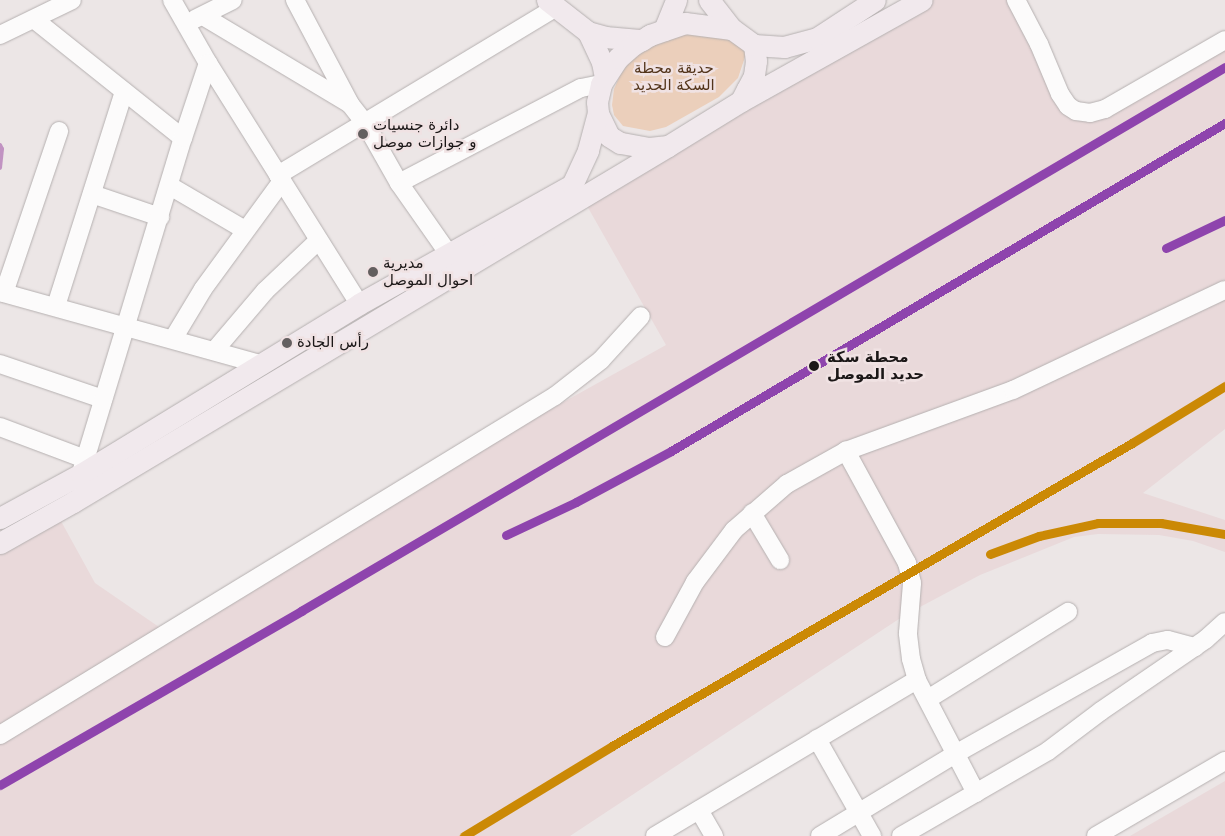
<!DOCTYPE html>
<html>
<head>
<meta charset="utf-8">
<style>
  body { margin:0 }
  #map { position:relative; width:1225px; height:836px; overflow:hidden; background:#ece6e6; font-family:"DejaVu Sans",Vazirmatn,sans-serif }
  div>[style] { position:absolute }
  .built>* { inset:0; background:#e9d9da }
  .green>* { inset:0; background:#ebcfbb }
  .stream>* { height:4px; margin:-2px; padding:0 2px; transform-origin:2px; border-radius:2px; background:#c193c2 }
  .roads { filter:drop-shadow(0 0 1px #b5b0b0) drop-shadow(0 0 1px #b5b0b0) }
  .minor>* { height:18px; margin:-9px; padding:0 9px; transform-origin:9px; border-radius:9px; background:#fcfbfb }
  .major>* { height:21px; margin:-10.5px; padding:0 10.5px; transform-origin:10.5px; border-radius:10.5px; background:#f1e9ed }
  .rail-1>* { height:9px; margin:-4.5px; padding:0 4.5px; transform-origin:4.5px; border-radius:4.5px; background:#8e44ad }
  .rail-2>* { height:9px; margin:-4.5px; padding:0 4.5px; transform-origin:4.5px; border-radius:4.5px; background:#cb8905 }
  .dots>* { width:14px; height:14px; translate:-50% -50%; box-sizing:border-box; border:2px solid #f0e2e3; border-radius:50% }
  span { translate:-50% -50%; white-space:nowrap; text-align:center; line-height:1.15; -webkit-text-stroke:5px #f0e2e3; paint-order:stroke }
  .park-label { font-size:15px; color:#53351b }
  .poi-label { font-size:15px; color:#1b1717 }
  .left { translate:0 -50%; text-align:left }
  .stop-label { font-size:15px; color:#1b1717; font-weight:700 }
</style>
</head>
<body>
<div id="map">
  <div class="built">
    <div style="clip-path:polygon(922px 0,1016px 0,1039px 44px,1086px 120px,1225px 40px,1225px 429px,1143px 493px,1225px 520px,1225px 552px,1193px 541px,1159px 535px,1098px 534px,1074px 537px,980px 575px,905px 615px,570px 836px,0 836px,0 543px,56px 512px,95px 583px,159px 627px,666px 345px,582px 197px)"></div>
    <div style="clip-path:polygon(1225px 781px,1225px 836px,1130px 836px)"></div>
  </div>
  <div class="green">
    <div style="clip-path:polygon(689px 30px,726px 36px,743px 46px,746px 54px,738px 78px,719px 97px,666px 127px,650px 131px,623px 126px,614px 115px,612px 105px,614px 89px,621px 73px,634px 57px,653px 43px)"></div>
  </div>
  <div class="stream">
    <div style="left:0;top:145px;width:4px;rotate:63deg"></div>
    <div style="left:2px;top:149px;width:19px;rotate:96deg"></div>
  </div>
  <div class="roads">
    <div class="minor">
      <div style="left:172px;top:0;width:73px;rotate:60.3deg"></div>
      <div style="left:208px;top:63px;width:284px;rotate:57.9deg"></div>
      <div style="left:295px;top:0;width:118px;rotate:62.1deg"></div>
      <div style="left:350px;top:104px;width:24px;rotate:52deg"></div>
      <div style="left:365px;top:123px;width:69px;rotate:60.5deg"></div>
      <div style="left:399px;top:183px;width:85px;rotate:55deg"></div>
      <div style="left:1016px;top:0;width:50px;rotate:62.4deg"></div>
      <div style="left:1039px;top:44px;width:54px;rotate:67.2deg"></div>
      <div style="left:1060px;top:94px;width:14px;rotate:56deg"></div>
      <div style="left:1068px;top:106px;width:9px;rotate:32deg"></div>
      <div style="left:1076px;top:111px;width:14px;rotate:8deg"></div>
      <div style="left:1090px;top:113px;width:16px;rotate:-15deg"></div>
      <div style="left:1105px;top:109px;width:138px;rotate:-29.9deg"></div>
      <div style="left:203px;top:16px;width:171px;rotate:30.9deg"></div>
      <div style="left:195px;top:19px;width:42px;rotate:-26.6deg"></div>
      <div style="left:35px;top:20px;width:189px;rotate:38.6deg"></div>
      <div style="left:0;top:35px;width:80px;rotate:-25.9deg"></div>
      <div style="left:278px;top:175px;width:326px;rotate:-31.1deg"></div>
      <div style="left:399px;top:183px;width:205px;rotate:-27.6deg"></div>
      <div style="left:581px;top:88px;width:20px;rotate:-11deg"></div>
      <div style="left:170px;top:186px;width:87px;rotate:30.4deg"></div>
      <div style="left:92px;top:194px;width:72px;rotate:18.7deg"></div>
      <div style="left:0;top:292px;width:273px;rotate:15.5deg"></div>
      <div style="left:4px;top:293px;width:171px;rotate:-71.2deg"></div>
      <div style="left:56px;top:306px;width:225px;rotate:-72.4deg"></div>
      <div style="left:173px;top:339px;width:58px;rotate:-59deg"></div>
      <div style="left:203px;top:289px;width:134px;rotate:-53.8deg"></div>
      <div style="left:214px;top:351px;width:79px;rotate:-49.6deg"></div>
      <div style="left:265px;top:291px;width:74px;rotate:-43.4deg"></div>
      <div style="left:0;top:364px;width:109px;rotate:18.8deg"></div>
      <div style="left:0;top:427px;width:91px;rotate:20.6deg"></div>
      <div style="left:78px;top:483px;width:361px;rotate:-73.1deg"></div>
      <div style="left:183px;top:138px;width:79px;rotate:-71.6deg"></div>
      <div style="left:752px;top:513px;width:55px;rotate:59.2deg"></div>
      <div style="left:665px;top:637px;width:63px;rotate:-61.4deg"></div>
      <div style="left:695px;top:582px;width:65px;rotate:-53.1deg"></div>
      <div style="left:734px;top:530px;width:70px;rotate:-41deg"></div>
      <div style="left:787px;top:484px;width:68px;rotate:-29.2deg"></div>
      <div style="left:928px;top:699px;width:165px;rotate:-31.9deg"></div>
      <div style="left:0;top:735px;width:650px;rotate:-31.42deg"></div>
      <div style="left:555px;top:396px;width:58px;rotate:-38deg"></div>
      <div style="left:601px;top:360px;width:59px;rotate:-47.7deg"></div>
      <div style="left:817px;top:739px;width:112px;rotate:60.4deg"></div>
      <div style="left:976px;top:793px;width:127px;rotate:-117.6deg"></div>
      <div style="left:917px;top:680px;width:22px;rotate:-106deg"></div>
      <div style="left:911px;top:659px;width:26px;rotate:-97deg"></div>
      <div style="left:908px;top:633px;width:50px;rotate:-85.4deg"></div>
      <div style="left:912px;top:583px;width:21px;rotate:-104deg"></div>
      <div style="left:907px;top:563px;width:128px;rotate:-118.6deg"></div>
      <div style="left:846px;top:451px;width:178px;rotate:-20.1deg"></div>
      <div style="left:1013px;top:390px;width:234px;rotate:-25.3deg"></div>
      <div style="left:699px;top:810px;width:30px;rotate:60deg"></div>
      <div style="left:655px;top:836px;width:305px;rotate:-30.8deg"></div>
      <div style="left:820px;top:836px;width:160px;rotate:-31.2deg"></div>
      <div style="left:957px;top:753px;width:224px;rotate:-29.4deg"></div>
      <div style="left:1152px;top:643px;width:16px;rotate:-11deg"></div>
      <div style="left:1168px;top:640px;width:28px;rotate:15deg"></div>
      <div style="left:901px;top:836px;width:170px;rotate:-30deg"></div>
      <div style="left:1048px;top:751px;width:66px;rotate:-37deg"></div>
      <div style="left:1101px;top:711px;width:127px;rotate:-34.4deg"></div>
      <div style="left:1206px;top:639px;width:25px;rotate:-42deg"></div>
      <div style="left:1096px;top:836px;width:149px;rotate:-30.2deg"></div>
    </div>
    <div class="major">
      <div style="left:547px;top:0;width:52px;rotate:38deg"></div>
      <div style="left:588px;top:32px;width:18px;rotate:16deg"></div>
      <div style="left:605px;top:37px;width:37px;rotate:5deg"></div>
      <div style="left:709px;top:0;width:37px;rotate:52deg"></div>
      <div style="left:685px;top:23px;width:47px;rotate:7.3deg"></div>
      <div style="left:732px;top:29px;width:27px;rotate:36deg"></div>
      <div style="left:754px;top:45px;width:16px;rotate:83deg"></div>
      <div style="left:756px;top:61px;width:15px;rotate:98deg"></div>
      <div style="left:754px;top:76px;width:15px;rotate:118deg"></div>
      <div style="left:747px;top:89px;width:13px;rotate:117deg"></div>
      <div style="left:741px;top:101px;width:86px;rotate:148.3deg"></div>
      <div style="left:668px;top:146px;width:19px;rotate:174deg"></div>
      <div style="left:649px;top:148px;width:29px;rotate:-170deg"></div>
      <div style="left:620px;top:143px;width:13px;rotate:-148deg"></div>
      <div style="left:609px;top:136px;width:25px;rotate:-116deg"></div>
      <div style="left:598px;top:113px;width:11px;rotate:-95deg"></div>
      <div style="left:597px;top:102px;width:18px;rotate:-77deg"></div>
      <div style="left:601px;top:84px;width:31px;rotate:-57deg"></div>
      <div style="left:618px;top:58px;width:20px;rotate:-41deg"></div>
      <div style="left:633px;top:45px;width:20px;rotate:-30deg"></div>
      <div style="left:650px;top:35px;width:37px;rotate:-19deg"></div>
      <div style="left:664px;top:30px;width:32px;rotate:-68deg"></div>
      <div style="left:588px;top:32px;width:33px;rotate:65deg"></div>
      <div style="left:602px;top:62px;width:15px;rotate:79deg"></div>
      <div style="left:754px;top:45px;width:30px;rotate:4deg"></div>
      <div style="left:784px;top:47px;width:34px;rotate:-15deg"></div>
      <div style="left:817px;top:38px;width:69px;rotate:-33.2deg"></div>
      <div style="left:741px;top:101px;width:207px;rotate:-29.2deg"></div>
      <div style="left:0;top:518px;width:92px;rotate:-28.5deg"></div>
      <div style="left:81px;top:474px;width:326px;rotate:-31.4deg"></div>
      <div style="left:359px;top:304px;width:244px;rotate:-29.2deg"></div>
      <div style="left:572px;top:185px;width:38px;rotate:-65deg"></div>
      <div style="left:588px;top:150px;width:38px;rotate:-75deg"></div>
      <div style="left:0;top:543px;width:84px;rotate:-29.3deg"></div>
      <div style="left:73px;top:502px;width:693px;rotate:-30.89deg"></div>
    </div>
  </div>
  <div class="rail-1">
    <div style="left:1166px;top:248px;width:65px;rotate:-25.4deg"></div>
    <div style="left:506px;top:535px;width:77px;rotate:-25.2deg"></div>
    <div style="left:576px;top:502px;width:108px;rotate:-28.2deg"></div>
    <div style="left:671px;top:451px;width:644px;rotate:-30.63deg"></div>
    <div style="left:0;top:785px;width:348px;rotate:-30deg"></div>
    <div style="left:301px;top:611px;width:1072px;rotate:-30.49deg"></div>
  </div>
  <div class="rail-2">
    <div style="left:990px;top:554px;width:52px;rotate:-20.2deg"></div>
    <div style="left:1039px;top:536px;width:60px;rotate:-12.4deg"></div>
    <div style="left:1098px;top:523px;width:63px"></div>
    <div style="left:1161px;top:523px;width:65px;rotate:9.8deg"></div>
    <div style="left:464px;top:836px;width:173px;rotate:-31.3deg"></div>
    <div style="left:612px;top:746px;width:602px;rotate:-30.23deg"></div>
    <div style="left:1132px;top:443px;width:109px;rotate:-31.5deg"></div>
  </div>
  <div class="dots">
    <div style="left:363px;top:134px;background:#645f5f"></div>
    <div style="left:373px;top:272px;background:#645f5f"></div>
    <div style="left:287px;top:343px;background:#645f5f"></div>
    <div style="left:814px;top:366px;background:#1b1717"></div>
  </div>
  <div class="park-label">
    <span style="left:674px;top:77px">حديقة محطة<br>السكة الحديد</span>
  </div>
  <div class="poi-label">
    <span class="left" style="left:373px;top:134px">دائرة جنسيات<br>و جوازات موصل</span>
    <span class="left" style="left:383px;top:272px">مديرية<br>احوال الموصل</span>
    <span class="left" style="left:297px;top:343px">رأس الجادة</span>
  </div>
  <div class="stop-label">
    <span class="left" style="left:827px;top:366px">محطة سكة<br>حديد الموصل</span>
  </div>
</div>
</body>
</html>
